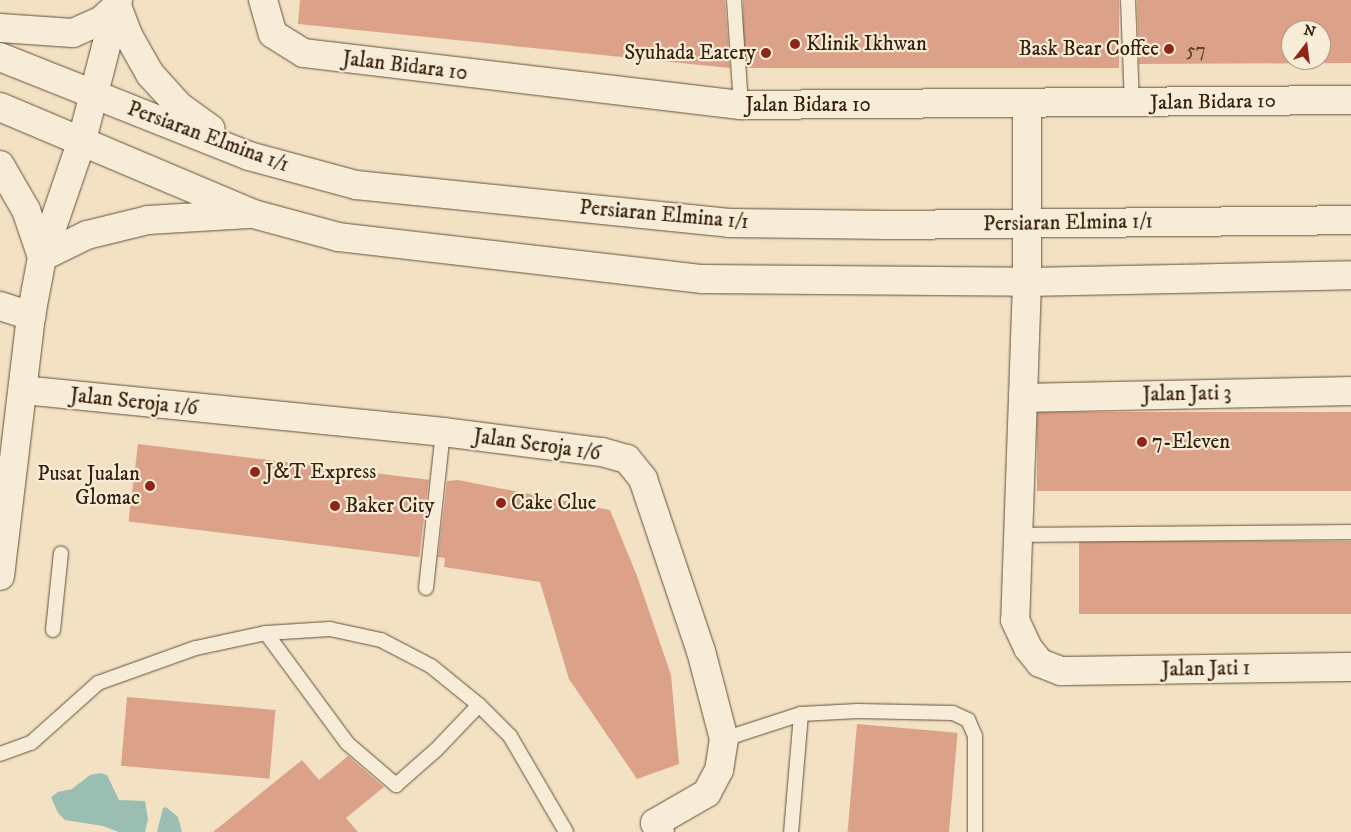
<!DOCTYPE html>
<html>
<head>
<meta charset="utf-8">
<style>
  body { margin:0 }
  #map { position:relative; width:1351px; height:832px; overflow:hidden; background:#f2e2c3; font-family:"IM FELL DW Pica",serif }
  div>[style] { position:absolute }
  .water>* { inset:0; background:#9bbeb2 }
  .building>* { inset:0; background:#dca189; transform-origin:0 0 }
  .roads { filter:drop-shadow(0 0 1px #665038) drop-shadow(0 0 1px #665038) }
  .service>* { height:14px; margin:-7px; padding:0 7px; transform-origin:7px; border-radius:7px; background:#f7ecd8 }
  .minor>* { height:28px; margin:-14px; padding:0 14px; transform-origin:14px; border-radius:14px; background:#f7ecd8 }
  .tertiary>* { height:28px; margin:-14px; padding:0 14px; transform-origin:14px; border-radius:14px; background:#f7ecd8 }
  .secondary>* { height:28px; margin:-14px; padding:0 14px; transform-origin:14px; border-radius:14px; background:#f7ecd8 }
  .dots>* { width:14px; height:14px; translate:-50% -50%; box-sizing:border-box; border:2px solid #f7ecd8; border-radius:50% }
  span { translate:-50% -50%; white-space:nowrap; text-align:center; line-height:1.15; -webkit-text-stroke:4.5px #f7ecd8; paint-order:stroke }
  .number-label { font-size:19px; color:#604029 }
  .number-label span { -webkit-text-stroke-width:0 }
  .poi-label { font-size:21px; color:#372009 }
  .left { translate:0 -50%; text-align:left }
  .right { translate:-100% -50%; text-align:right }
  .street-label { font-size:21px; color:#372009 }
  .north { position:absolute; left:1281px; top:20px; width:50px; height:50px; box-sizing:border-box; background:#f7ecd8; border:1px solid #aa9a85; border-radius:50%; rotate:15deg; font-size:14px; font-weight:700; line-height:20px; text-align:center; color:#372009 }
  .north::after { content:''; display:block; margin:auto; width:18px; height:22px; background:#8f2418; clip-path:polygon(50% 0,100% 100%,50% 72%,0 100%) }
</style>
</head>
<body>
<div id="map">
  <div class="water">
    <div style="clip-path:polygon(100px 773px,107px 775px,119px 800px,145px 801px,148px 819px,145px 832px,119px 832px,103px 826px,65px 820px,58px 813px,51px 797px,58px 792px,72px 789px,90px 775px)"></div>
    <div style="clip-path:polygon(166px 807px,178px 817px,182px 832px,157px 832px,163px 808px)"></div>
  </div>
  <div class="building">
    <div style="clip-path:polygon(300px 0,725px 0,730px 68px,298px 24px)"></div>
    <div style="left:743px;top:0;width:376px;height:68px"></div>
    <div style="clip-path:polygon(evenodd,1137px 0,1351px 0,1351px 63px,1139px 64px,1137px 0,1291px 30px,1321px 30px,1321px 60px,1291px 60px,1291px 30px)"></div>
    <div style="left:1351px;top:412px;width:79px;height:314px;rotate:90deg"></div>
    <div style="left:138px;top:444px;width:293px;height:78px;rotate:7deg"></div>
    <div style="clip-path:polygon(458px 480px,610px 510px,637px 576px,671px 675px,679px 764px,637px 779px,569px 679px,540px 582px,444px 567px,445px 558px,438px 557px,447px 481px)"></div>
    <div style="left:1351px;top:541px;width:73px;height:272px;rotate:90deg"></div>
    <div style="left:127px;top:697px;width:149px;height:69px;rotate:5deg"></div>
    <div style="left:857px;top:724px;width:101px;height:108px;rotate:5deg"></div>
    <div style="clip-path:polygon(348px 756px,384px 787px,346px 818px,358px 832px,213px 832px,302px 760px,319px 780px)"></div>
  </div>
  <div class="roads">
    <div class="service">
      <div style="left:734px;top:0;width:105px;rotate:86.2deg"></div>
      <div style="left:1128px;top:0;width:103px;rotate:87.8deg"></div>
      <div style="left:1018px;top:535px;width:333px;rotate:-0.5deg"></div>
      <div style="left:426px;top:588px;width:157px;rotate:-83.8deg"></div>
      <div style="left:53px;top:630px;width:77px;rotate:-84.1deg"></div>
      <div style="left:266px;top:633px;width:137px;rotate:53.6deg"></div>
      <div style="left:347px;top:743px;width:65px;rotate:40.6deg"></div>
      <div style="left:396px;top:785px;width:53px;rotate:-41.2deg"></div>
      <div style="left:436px;top:750px;width:62px;rotate:-46.3deg"></div>
      <div style="left:801px;top:714px;width:57px;rotate:-3deg"></div>
      <div style="left:858px;top:711px;width:95px;rotate:1.2deg"></div>
      <div style="left:953px;top:713px;width:17px;rotate:25deg"></div>
      <div style="left:968px;top:720px;width:17px;rotate:66deg"></div>
      <div style="left:975px;top:736px;width:96px;rotate:90deg"></div>
      <div style="left:724px;top:739px;width:81px;rotate:-18deg"></div>
      <div style="left:801px;top:714px;width:118px;rotate:94.8deg"></div>
      <div style="left:0;top:754px;width:33px;rotate:-20deg"></div>
      <div style="left:31px;top:743px;width:90px;rotate:-41.8deg"></div>
      <div style="left:98px;top:683px;width:104px;rotate:-19.7deg"></div>
      <div style="left:196px;top:648px;width:72px;rotate:-12.1deg"></div>
      <div style="left:266px;top:633px;width:64px;rotate:-3.6deg"></div>
      <div style="left:330px;top:629px;width:52px;rotate:12.2deg"></div>
      <div style="left:381px;top:640px;width:56px;rotate:27.5deg"></div>
      <div style="left:431px;top:666px;width:62px;rotate:39.1deg"></div>
      <div style="left:479px;top:705px;width:44px;rotate:45deg"></div>
      <div style="left:510px;top:736px;width:111px;rotate:59.7deg"></div>
    </div>
    <div class="minor">
      <div style="left:263px;top:0;width:35px;rotate:74deg"></div>
      <div style="left:273px;top:34px;width:36px;rotate:32deg"></div>
      <div style="left:304px;top:53px;width:440px;rotate:6.8deg"></div>
      <div style="left:741px;top:105px;width:610px;rotate:-0.47deg"></div>
      <div style="left:1027px;top:103px;width:179px;rotate:90deg"></div>
      <div style="left:1027px;top:282px;width:338px;rotate:92deg"></div>
      <div style="left:1015px;top:620px;width:31px;rotate:65deg"></div>
      <div style="left:1028px;top:648px;width:19px;rotate:51deg"></div>
      <div style="left:1040px;top:663px;width:22px;rotate:21deg"></div>
      <div style="left:1061px;top:671px;width:290px;rotate:-0.8deg"></div>
      <div style="left:0;top:306px;width:33px;rotate:18deg"></div>
      <div style="left:23px;top:390px;width:422px;rotate:5.7deg"></div>
      <div style="left:443px;top:432px;width:160px;rotate:7.2deg"></div>
      <div style="left:602px;top:452px;width:26px;rotate:16deg"></div>
      <div style="left:627px;top:459px;width:26px;rotate:51deg"></div>
      <div style="left:643px;top:479px;width:182px;rotate:71.4deg"></div>
      <div style="left:701px;top:651px;width:91px;rotate:75.4deg"></div>
      <div style="left:724px;top:739px;width:31px;rotate:99deg"></div>
      <div style="left:719px;top:770px;width:26px;rotate:118deg"></div>
      <div style="left:707px;top:793px;width:60px;rotate:150deg"></div>
      <div style="left:655px;top:823px;width:10px;rotate:61deg"></div>
      <div style="left:1023px;top:398px;width:328px;rotate:-1.2deg"></div>
      <div style="left:0;top:576px;width:262px;rotate:-83.2deg"></div>
      <div style="left:31px;top:316px;width:60px;rotate:-79.4deg"></div>
      <div style="left:42px;top:257px;width:124px;rotate:-71.1deg"></div>
    </div>
    <div class="tertiary">
      <div style="left:82px;top:140px;width:145px;rotate:-75.6deg"></div>
    </div>
    <div class="secondary">
      <div style="left:0;top:28px;width:73px;rotate:3.9deg"></div>
      <div style="left:73px;top:33px;width:32px;rotate:-24deg"></div>
      <div style="left:102px;top:20px;width:21px;rotate:-43deg"></div>
      <div style="left:117px;top:6px;width:31px;rotate:69deg"></div>
      <div style="left:128px;top:35px;width:45px;rotate:60.6deg"></div>
      <div style="left:150px;top:74px;width:43px;rotate:47.8deg"></div>
      <div style="left:179px;top:106px;width:39px;rotate:36deg"></div>
      <div style="left:0;top:57px;width:268px;rotate:21.7deg"></div>
      <div style="left:249px;top:156px;width:111px;rotate:15.2deg"></div>
      <div style="left:356px;top:185px;width:375px;rotate:5.8deg"></div>
      <div style="left:729px;top:223px;width:159px;rotate:0.7deg"></div>
      <div style="left:888px;top:225px;width:463px;rotate:-0.6deg"></div>
      <div style="left:0;top:107px;width:275px;rotate:22.9deg"></div>
      <div style="left:253px;top:214px;width:88px;rotate:15.1deg"></div>
      <div style="left:338px;top:237px;width:366px;rotate:6.6deg"></div>
      <div style="left:702px;top:279px;width:325px;rotate:0.5deg"></div>
      <div style="left:1027px;top:282px;width:324px;rotate:-1.2deg"></div>
      <div style="left:0;top:165px;width:52px;rotate:60deg"></div>
      <div style="left:26px;top:210px;width:50px;rotate:71.2deg"></div>
      <div style="left:42px;top:257px;width:50px;rotate:-26.1deg"></div>
      <div style="left:87px;top:235px;width:63px;rotate:-13.8deg"></div>
      <div style="left:148px;top:220px;width:101px;rotate:-3.4deg"></div>
    </div>
  </div>
  <div class="dots">
    <div style="left:795px;top:44px;background:#8f2418"></div>
    <div style="left:1169px;top:49px;background:#8f2418"></div>
    <div style="left:766px;top:53px;background:#8f2418"></div>
    <div style="left:1142px;top:442px;background:#8f2418"></div>
    <div style="left:255px;top:472px;background:#8f2418"></div>
    <div style="left:150px;top:486px;background:#8f2418"></div>
    <div style="left:501px;top:503px;background:#8f2418"></div>
    <div style="left:335px;top:506px;background:#8f2418"></div>
  </div>
  <div class="number-label">
    <span style="left:1196px;top:51px">57</span>
  </div>
  <div class="poi-label">
    <span class="left" style="left:806px;top:44px">Klinik Ikhwan</span>
    <span class="right" style="left:1159px;top:49px">Bask Bear Coffee</span>
    <span class="right" style="left:756px;top:53px">Syuhada Eatery</span>
    <span class="left" style="left:1152px;top:442px">7-Eleven</span>
    <span class="left" style="left:265px;top:472px">J&amp;T Express</span>
    <span class="right" style="left:140px;top:486px">Pusat Jualan<br>Glomac</span>
    <span class="left" style="left:511px;top:503px">Cake Clue</span>
    <span class="left" style="left:345px;top:506px">Baker City</span>
  </div>
  <div class="street-label">
    <span style="left:405px;top:66px;rotate:7deg">Jalan Bidara 10</span>
    <span style="left:1213px;top:102px;rotate:-1deg">Jalan Bidara 10</span>
    <span style="left:808px;top:105px">Jalan Bidara 10</span>
    <span style="left:208px;top:137px;rotate:20deg">Persiaran Elmina 1/1</span>
    <span style="left:664px;top:215px;rotate:5deg">Persiaran Elmina 1/1</span>
    <span style="left:1068px;top:223px;rotate:-1deg">Persiaran Elmina 1/1</span>
    <span style="left:1187px;top:394px;rotate:-1deg">Jalan Jati 3</span>
    <span style="left:134px;top:402px;rotate:6deg">Jalan Seroja 1/6</span>
    <span style="left:537px;top:445px;rotate:8deg">Jalan Seroja 1/6</span>
    <span style="left:1206px;top:669px;rotate:-1deg">Jalan Jati 1</span>
  </div>
  <div class="north">N</div>
</div>
</body>
</html>
